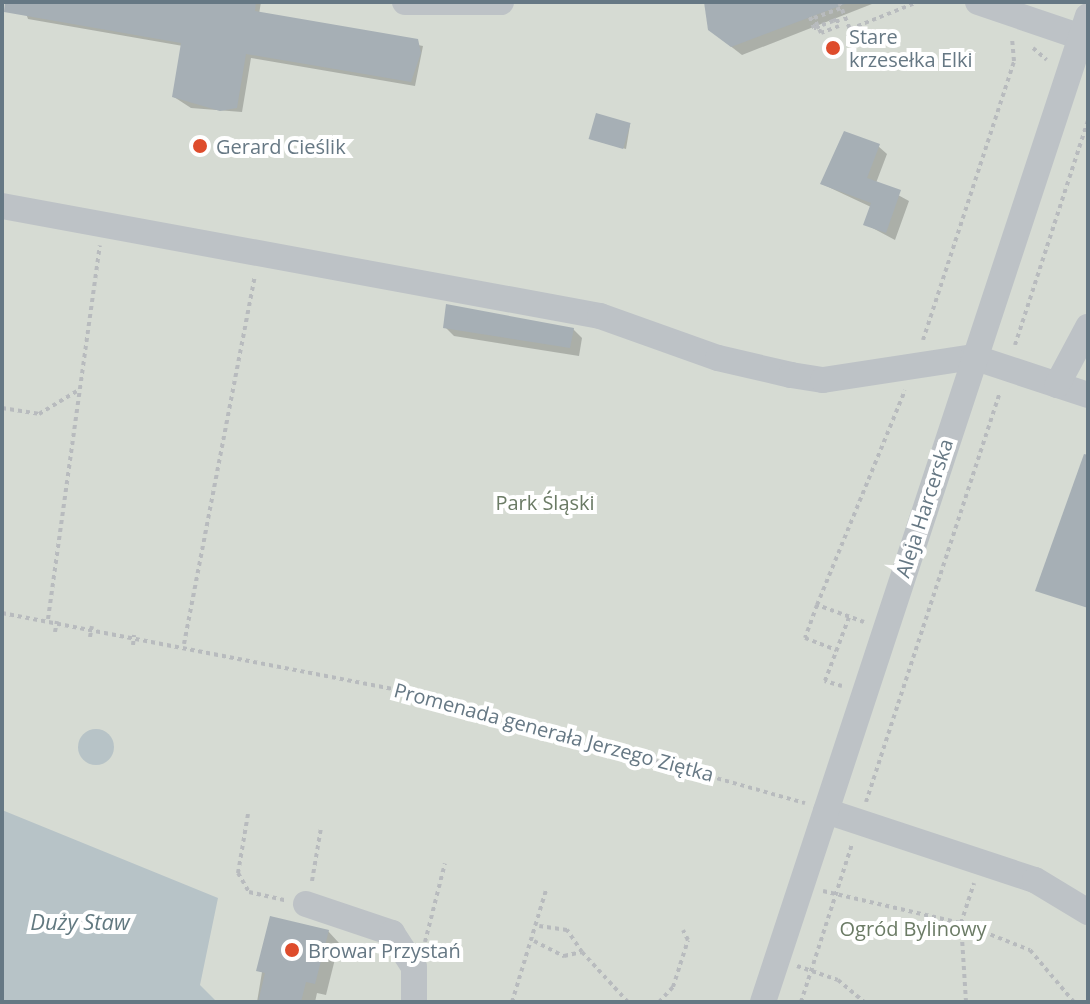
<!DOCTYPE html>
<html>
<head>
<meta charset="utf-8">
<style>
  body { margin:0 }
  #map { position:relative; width:1090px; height:1004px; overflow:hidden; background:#f7f6f3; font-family:"Open Sans",sans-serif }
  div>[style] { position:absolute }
  .green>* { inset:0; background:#d6dbd3; transform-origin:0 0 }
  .water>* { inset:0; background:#b7c3c7 }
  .round { border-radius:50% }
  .shadow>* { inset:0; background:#0003 }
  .building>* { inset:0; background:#a6afb5; transform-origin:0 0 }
  .path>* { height:4px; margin-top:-2px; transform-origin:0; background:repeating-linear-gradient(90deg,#b8bbbe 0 4px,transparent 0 8px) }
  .minor>* { height:26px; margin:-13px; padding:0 13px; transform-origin:13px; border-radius:13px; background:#bdc2c6 }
  .dots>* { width:22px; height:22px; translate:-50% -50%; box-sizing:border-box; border:4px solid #fff; border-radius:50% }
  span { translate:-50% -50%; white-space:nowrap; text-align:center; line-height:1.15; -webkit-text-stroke:8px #fff; paint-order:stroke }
  .poi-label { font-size:20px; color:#667884 }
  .left { translate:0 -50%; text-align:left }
  .park-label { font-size:20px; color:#6b7b65 }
  .street-label { font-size:20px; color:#667884 }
  .water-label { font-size:22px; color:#627980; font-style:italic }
  .frame { position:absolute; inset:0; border:4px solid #667884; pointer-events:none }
</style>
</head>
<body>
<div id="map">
  <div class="green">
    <div style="left:2px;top:2px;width:1086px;height:1000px"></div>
  </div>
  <div class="water">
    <div class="round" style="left:78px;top:729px;width:36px;height:36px"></div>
    <div style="clip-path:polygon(2px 810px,218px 898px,200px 985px,217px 1002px,2px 1002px)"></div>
  </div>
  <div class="shadow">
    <div style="clip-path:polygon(22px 2px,261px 2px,259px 14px,423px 46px,415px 86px,251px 58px,242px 112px,191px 108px,174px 97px,183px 46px,28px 19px)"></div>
    <div style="clip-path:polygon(711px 2px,877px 2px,742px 55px,720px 38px)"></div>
    <div style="clip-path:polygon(630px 125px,626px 149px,594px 140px)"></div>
    <div style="clip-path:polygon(878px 146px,887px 154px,876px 183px,909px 201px,895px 240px,865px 224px,871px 207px,822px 184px)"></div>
    <div style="clip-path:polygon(445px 327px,573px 329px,582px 338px,579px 356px,454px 336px)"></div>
    <div style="clip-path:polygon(271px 918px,328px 931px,339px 943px,326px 995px,317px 993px,315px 1002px,257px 1002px)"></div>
  </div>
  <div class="building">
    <div style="clip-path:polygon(5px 2px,256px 2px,255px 11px,418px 39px,421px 53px,411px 82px,246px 54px,237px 108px,220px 111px,172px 97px,181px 43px,4px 12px)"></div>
    <div style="clip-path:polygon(704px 2px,845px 2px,845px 4px,731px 47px,708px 30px)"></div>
    <div style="left:596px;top:113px;width:36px;height:27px;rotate:16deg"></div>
    <div style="clip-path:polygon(844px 131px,880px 144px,867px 178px,901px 190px,886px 233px,863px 225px,871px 203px,820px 184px)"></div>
    <div style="clip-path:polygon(446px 304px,574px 328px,570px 348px,443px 328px)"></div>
    <div style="clip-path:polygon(1084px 454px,1088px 455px,1088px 608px,1035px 591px)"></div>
    <div style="clip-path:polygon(270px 916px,329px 930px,315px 984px,306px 982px,301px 1002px,258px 1002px,265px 973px,256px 971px)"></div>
  </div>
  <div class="path">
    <div style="left:839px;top:2px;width:29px;rotate:68deg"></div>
    <div style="left:850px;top:29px;width:73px;rotate:-21.7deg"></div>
    <div style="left:810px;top:17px;width:12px;rotate:70deg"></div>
    <div style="left:814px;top:28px;width:2px"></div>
    <div style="left:816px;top:28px;width:7px;rotate:-27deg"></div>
    <div style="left:822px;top:25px;width:12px;rotate:-20deg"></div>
    <div style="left:833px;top:21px;width:4px;rotate:-27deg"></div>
    <div style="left:837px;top:19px;width:7px;rotate:74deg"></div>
    <div style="left:839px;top:26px;width:19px;rotate:159deg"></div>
    <div style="left:821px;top:33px;width:17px;rotate:-115deg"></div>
    <div style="left:814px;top:18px;width:30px;rotate:-20deg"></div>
    <div style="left:1033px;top:48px;width:18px;rotate:41deg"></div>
    <div style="left:923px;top:340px;width:293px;rotate:-71.9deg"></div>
    <div style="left:1014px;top:61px;width:22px;rotate:-95deg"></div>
    <div style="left:1015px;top:345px;width:237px;rotate:-72deg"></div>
    <div style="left:2px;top:408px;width:37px;rotate:9deg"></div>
    <div style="left:39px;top:414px;width:44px;rotate:-31.2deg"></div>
    <div style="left:817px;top:605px;width:35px;rotate:110deg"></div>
    <div style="left:805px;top:638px;width:34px;rotate:21deg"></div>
    <div style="left:2px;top:613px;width:423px;rotate:11deg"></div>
    <div style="left:417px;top:694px;width:403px;rotate:15.7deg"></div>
    <div style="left:48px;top:619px;width:377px;rotate:-82.1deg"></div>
    <div style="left:864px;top:622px;width:50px;rotate:-160.1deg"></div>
    <div style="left:817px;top:605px;width:232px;rotate:-67.7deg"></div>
    <div style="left:55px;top:632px;width:11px;rotate:-80deg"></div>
    <div style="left:90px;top:637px;width:11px;rotate:-80deg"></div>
    <div style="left:184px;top:644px;width:374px;rotate:-79.1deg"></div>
    <div style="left:133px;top:645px;width:10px;rotate:-84deg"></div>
    <div style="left:842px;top:686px;width:18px;rotate:-164deg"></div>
    <div style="left:825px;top:681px;width:68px;rotate:-69.4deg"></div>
    <div style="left:866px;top:802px;width:431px;rotate:-71.9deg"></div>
    <div style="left:248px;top:814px;width:60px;rotate:99.6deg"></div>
    <div style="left:238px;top:873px;width:22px;rotate:60deg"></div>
    <div style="left:249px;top:892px;width:37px;rotate:13deg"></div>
    <div style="left:312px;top:881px;width:54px;rotate:-80.4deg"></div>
    <div style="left:823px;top:891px;width:142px;rotate:13.1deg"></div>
    <div style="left:961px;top:923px;width:74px;rotate:21.4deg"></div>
    <div style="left:1030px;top:950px;width:68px;rotate:49.8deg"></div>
    <div style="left:534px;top:941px;width:34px;rotate:27deg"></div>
    <div style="left:564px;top:956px;width:18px;rotate:-13deg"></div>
    <div style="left:582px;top:952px;width:27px;rotate:-124deg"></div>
    <div style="left:567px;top:930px;width:28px;rotate:-172deg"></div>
    <div style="left:425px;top:942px;width:81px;rotate:-75.8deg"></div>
    <div style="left:582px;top:952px;width:68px;rotate:47.4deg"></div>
    <div style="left:797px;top:966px;width:43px;rotate:18.9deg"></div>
    <div style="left:838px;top:980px;width:34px;rotate:40deg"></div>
    <div style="left:512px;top:1002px;width:117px;rotate:-73.1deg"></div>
    <div style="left:659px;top:1002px;width:21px;rotate:-47deg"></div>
    <div style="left:673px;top:987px;width:49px;rotate:-72.3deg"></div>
    <div style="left:688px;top:940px;width:11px;rotate:-117deg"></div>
    <div style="left:801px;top:1002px;width:166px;rotate:-72.1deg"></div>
    <div style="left:966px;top:1002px;width:79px;rotate:-93.6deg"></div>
    <div style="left:961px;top:923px;width:42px;rotate:-72deg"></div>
  </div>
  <div class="minor">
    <div style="left:405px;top:2px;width:96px"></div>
    <div style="left:978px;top:2px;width:106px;rotate:18.8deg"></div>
    <div style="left:2px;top:206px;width:608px;rotate:10.42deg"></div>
    <div style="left:600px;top:316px;width:125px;rotate:19.6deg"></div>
    <div style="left:718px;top:358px;width:75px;rotate:13.1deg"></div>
    <div style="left:791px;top:375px;width:32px;rotate:9deg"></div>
    <div style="left:823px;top:380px;width:152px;rotate:-8.7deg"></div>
    <div style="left:973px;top:357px;width:121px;rotate:18.3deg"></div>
    <div style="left:1057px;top:385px;width:66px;rotate:-61.9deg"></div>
    <div style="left:826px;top:811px;width:220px;rotate:18.3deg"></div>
    <div style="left:1035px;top:880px;width:62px;rotate:31.1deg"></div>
    <div style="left:306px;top:904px;width:91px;rotate:18.6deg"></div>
    <div style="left:392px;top:933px;width:40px;rotate:57.1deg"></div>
    <div style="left:414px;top:967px;width:35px;rotate:90deg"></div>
    <div style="left:763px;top:1002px;width:1038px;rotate:-71.76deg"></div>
  </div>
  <div class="dots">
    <div style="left:833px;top:48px;background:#de4c2c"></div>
    <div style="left:200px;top:146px;background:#de4c2c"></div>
    <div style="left:292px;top:950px;background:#de4c2c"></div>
  </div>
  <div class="poi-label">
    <span class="left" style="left:849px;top:48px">Stare<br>krzesełka Elki</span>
    <span class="left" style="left:216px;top:146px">Gerard Cieślik</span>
    <span class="left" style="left:308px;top:950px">Browar Przystań</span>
  </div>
  <div class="park-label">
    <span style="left:545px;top:502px">Park Śląski</span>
    <span style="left:913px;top:928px">Ogród Bylinowy</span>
  </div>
  <div class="street-label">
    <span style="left:924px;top:508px;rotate:-72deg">Aleja Harcerska</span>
    <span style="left:554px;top:732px;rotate:15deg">Promenada generała Jerzego Ziętka</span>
  </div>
  <div class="water-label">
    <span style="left:80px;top:922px">Duży Staw</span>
  </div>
  <div class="frame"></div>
</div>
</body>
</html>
